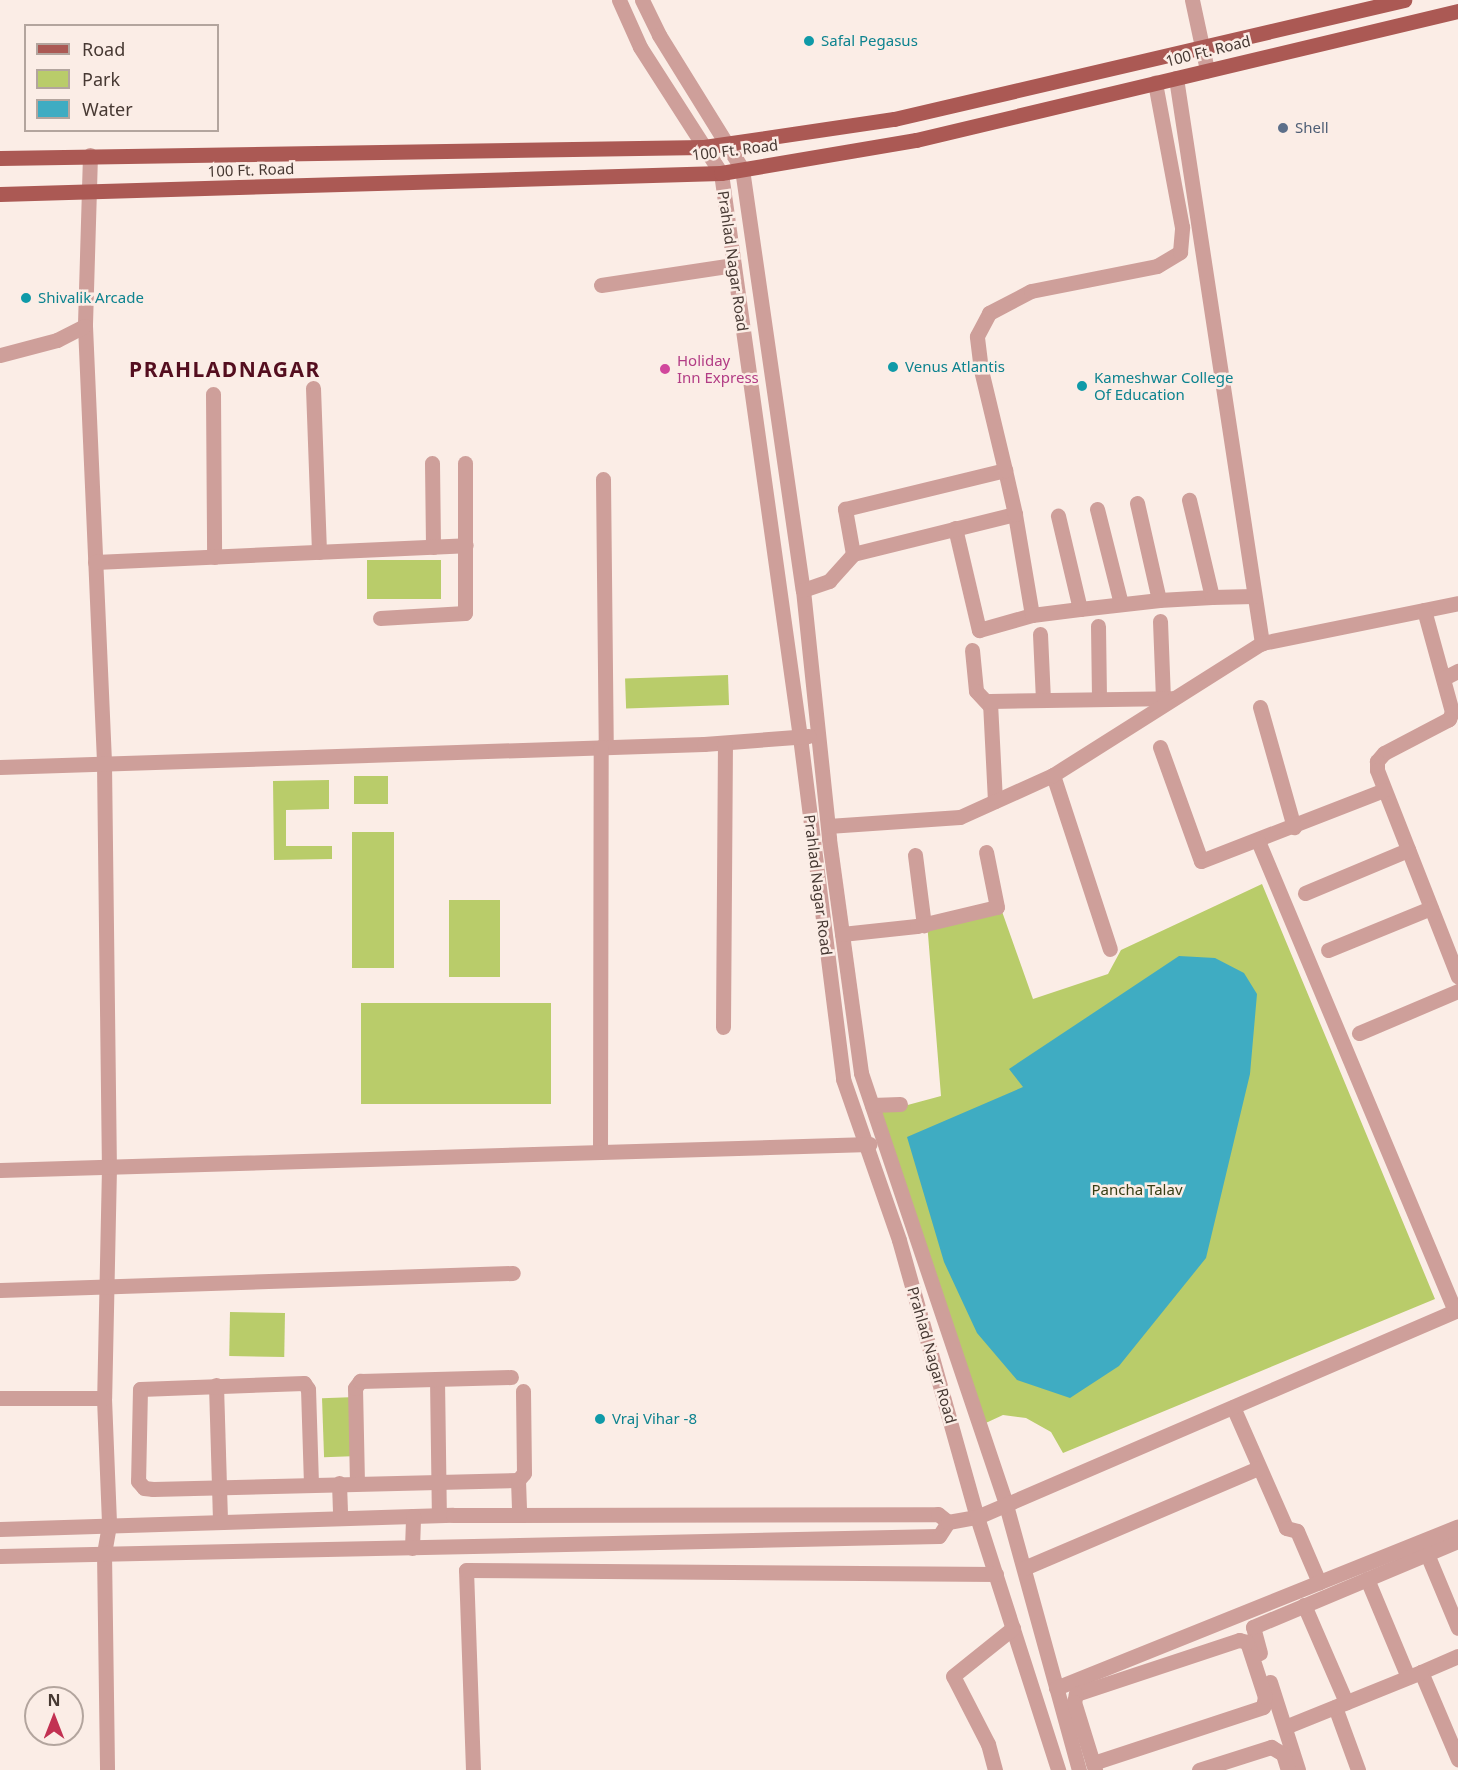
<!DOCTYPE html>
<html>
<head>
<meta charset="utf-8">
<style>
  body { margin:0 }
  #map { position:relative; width:1458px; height:1770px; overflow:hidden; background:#fbede6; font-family:"Noto Sans",sans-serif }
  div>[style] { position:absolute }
  .green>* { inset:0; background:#b9cc6a; transform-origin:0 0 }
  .water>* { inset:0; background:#3facc2 }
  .minor>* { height:15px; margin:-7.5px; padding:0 7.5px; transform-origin:7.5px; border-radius:7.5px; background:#ce9f9a }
  .major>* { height:15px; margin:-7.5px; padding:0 7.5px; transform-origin:7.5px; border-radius:7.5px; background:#ab5954 }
  .dots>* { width:16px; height:16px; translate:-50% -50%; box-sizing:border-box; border:3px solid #fbede6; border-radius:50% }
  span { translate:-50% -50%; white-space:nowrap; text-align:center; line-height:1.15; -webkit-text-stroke:5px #fbede6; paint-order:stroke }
  .culture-label { font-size:15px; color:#0d838f }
  .left { translate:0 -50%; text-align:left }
  .street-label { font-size:15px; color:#473933 }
  .service-label { font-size:15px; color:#4e5e75 }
  .hotel-label { font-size:15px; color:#b23c85 }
  .park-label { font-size:15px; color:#383f15 }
  .district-label { font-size:21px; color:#540e1f; font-weight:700; letter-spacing:1.5px }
  .legend { position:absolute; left:24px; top:24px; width:195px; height:108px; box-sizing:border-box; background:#fbede6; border:2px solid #b3a59e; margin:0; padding:8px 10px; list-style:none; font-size:18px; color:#473933 }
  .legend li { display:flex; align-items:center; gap:12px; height:30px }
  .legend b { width:30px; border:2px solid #b3a59e }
  .north { position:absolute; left:24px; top:1686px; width:60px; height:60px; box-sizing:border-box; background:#fbede6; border:2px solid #b3a59e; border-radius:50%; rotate:0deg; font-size:16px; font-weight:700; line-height:24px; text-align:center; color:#473933 }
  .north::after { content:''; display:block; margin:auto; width:21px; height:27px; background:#c23152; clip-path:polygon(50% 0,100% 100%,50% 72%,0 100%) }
</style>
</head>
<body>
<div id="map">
  <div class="green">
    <div style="left:367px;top:560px;width:74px;height:39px"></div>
    <div style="left:728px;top:675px;width:30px;height:103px;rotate:88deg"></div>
    <div style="left:354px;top:776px;width:34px;height:28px"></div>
    <div style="clip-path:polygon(329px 780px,329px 809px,286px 810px,286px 846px,332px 846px,332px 859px,274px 860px,273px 781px)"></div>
    <div style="left:352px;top:832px;width:42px;height:136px"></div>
    <div style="clip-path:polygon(1262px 884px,1435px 1299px,1063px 1453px,1051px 1432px,1026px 1418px,1003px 1415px,975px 1428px,878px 1113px,941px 1096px,927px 922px,999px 903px,1033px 999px,1108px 974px,1121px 950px)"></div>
    <div style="left:449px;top:900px;width:51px;height:77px"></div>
    <div style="left:361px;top:1003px;width:190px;height:101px"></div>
    <div style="left:230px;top:1312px;width:55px;height:44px;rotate:1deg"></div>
    <div style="left:356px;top:1397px;width:59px;height:34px;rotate:88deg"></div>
  </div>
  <div class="water">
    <div style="clip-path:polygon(1179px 956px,1215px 958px,1244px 973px,1257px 994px,1250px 1074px,1206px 1258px,1119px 1366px,1070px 1398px,1017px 1380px,977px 1333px,944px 1262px,907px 1137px,1023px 1087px,1009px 1069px)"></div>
  </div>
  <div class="minor">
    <div style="left:619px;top:0;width:51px;rotate:65.9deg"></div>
    <div style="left:640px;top:47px;width:150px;rotate:57.3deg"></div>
    <div style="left:721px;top:173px;width:570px;rotate:82.03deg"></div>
    <div style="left:800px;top:737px;width:345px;rotate:82.8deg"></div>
    <div style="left:843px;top:1079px;width:170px;rotate:70.8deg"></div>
    <div style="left:899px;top:1240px;width:288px;rotate:74.3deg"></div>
    <div style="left:977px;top:1517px;width:266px;rotate:72.2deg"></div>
    <div style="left:642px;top:0;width:39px;rotate:64deg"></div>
    <div style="left:659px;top:35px;width:158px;rotate:58.2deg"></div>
    <div style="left:742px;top:169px;width:425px;rotate:81.8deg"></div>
    <div style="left:803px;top:590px;width:250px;rotate:84deg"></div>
    <div style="left:829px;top:839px;width:236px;rotate:82.2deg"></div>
    <div style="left:861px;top:1073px;width:456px;rotate:71.4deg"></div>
    <div style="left:1006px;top:1505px;width:275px;rotate:74.6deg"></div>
    <div style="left:1192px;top:0;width:72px;rotate:77.9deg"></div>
    <div style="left:1176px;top:78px;width:572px;rotate:81.35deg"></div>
    <div style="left:1262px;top:643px;width:200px;rotate:-11.5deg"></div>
    <div style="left:90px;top:155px;width:171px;rotate:91.7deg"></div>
    <div style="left:85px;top:326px;width:437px;rotate:87.5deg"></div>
    <div style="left:104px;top:763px;width:404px;rotate:89.3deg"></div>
    <div style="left:109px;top:1167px;width:231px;rotate:91.2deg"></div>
    <div style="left:104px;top:1398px;width:127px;rotate:87.7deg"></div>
    <div style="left:109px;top:1525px;width:27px;rotate:100deg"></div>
    <div style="left:104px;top:1552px;width:218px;rotate:89.2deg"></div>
    <div style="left:601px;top:285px;width:134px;rotate:-8.6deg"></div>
    <div style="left:0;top:355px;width:59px;rotate:-14.7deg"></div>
    <div style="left:57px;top:340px;width:31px;rotate:-27deg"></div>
    <div style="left:313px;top:388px;width:164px;rotate:87.9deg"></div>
    <div style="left:213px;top:394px;width:163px;rotate:89.6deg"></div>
    <div style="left:432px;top:463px;width:84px;rotate:89.3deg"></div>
    <div style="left:603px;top:479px;width:268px;rotate:89.4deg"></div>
    <div style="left:1137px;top:503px;width:99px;rotate:77.2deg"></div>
    <div style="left:1159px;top:600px;width:53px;rotate:-3.2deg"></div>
    <div style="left:1212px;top:597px;width:100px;rotate:-103.3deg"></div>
    <div style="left:1097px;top:509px;width:98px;rotate:75.8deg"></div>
    <div style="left:955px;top:528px;width:105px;rotate:76.8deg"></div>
    <div style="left:979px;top:630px;width:55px;rotate:-15.8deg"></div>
    <div style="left:1032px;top:615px;width:102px;rotate:-99.6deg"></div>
    <div style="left:853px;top:554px;width:167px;rotate:-13.9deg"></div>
    <div style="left:1015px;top:514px;width:45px;rotate:-102.8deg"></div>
    <div style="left:95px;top:562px;width:371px;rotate:-2.6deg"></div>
    <div style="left:803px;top:590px;width:28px;rotate:-19deg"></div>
    <div style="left:829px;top:581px;width:36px;rotate:-48deg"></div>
    <div style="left:853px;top:554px;width:46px;rotate:-100.1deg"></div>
    <div style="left:845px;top:509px;width:165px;rotate:-13.7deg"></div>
    <div style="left:1005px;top:470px;width:103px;rotate:-103.5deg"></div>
    <div style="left:981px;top:370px;width:34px;rotate:-97deg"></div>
    <div style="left:977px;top:336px;width:26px;rotate:-62deg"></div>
    <div style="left:989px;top:313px;width:47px;rotate:-27.6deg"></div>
    <div style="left:1031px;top:291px;width:128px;rotate:-11.2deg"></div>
    <div style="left:1157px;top:266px;width:27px;rotate:-31deg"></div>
    <div style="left:1180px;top:252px;width:25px;rotate:-85deg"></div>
    <div style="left:1182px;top:227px;width:147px;rotate:-100.6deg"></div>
    <div style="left:1212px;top:597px;width:42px;rotate:-1.4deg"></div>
    <div style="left:1080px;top:609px;width:80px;rotate:-6.5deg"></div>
    <div style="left:1424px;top:610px;width:106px;rotate:74.6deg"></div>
    <div style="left:1452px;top:712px;width:8px;rotate:113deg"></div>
    <div style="left:1449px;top:719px;width:73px;rotate:152.4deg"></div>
    <div style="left:1384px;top:753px;width:11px;rotate:131deg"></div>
    <div style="left:1377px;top:761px;width:9px;rotate:90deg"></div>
    <div style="left:1377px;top:770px;width:222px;rotate:68.6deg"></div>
    <div style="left:1032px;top:615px;width:48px;rotate:-7.1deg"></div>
    <div style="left:1080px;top:609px;width:96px;rotate:-103.3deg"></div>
    <div style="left:380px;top:618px;width:85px;rotate:-3.4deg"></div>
    <div style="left:465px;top:613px;width:150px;rotate:-90deg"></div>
    <div style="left:1160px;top:621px;width:77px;rotate:87.8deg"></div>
    <div style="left:1098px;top:626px;width:73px;rotate:89.2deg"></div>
    <div style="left:1040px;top:634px;width:65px;rotate:87.4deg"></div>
    <div style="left:972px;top:650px;width:41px;rotate:84.4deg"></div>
    <div style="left:976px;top:691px;width:18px;rotate:47deg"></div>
    <div style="left:1444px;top:678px;width:16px;rotate:-27deg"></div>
    <div style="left:1260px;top:707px;width:125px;rotate:74.2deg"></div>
    <div style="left:1160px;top:747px;width:121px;rotate:70.2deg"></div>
    <div style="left:1201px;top:861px;width:196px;rotate:-21.2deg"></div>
    <div style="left:0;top:767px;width:704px;rotate:-1.87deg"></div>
    <div style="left:704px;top:744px;width:105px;rotate:-4.4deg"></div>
    <div style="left:1053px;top:775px;width:183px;rotate:71.9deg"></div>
    <div style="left:995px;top:801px;width:100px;rotate:-92.9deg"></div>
    <div style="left:990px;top:701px;width:183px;rotate:-0.9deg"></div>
    <div style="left:828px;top:826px;width:132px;rotate:-3.9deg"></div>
    <div style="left:960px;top:817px;width:102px;rotate:-24.3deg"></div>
    <div style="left:1053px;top:775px;width:247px;rotate:-32.3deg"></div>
    <div style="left:915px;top:855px;width:71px;rotate:82.7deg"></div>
    <div style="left:1305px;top:893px;width:112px;rotate:-22.7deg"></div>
    <div style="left:842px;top:934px;width:75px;rotate:-6.1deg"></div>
    <div style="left:917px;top:926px;width:82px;rotate:-13.4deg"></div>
    <div style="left:997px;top:907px;width:56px;rotate:-101.3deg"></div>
    <div style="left:1328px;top:950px;width:111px;rotate:-22.2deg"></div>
    <div style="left:723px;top:1027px;width:284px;rotate:-89.6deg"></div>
    <div style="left:1359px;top:1033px;width:108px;rotate:-23deg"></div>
    <div style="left:872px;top:1105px;width:28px;rotate:-2deg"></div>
    <div style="left:600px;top:1152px;width:405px;rotate:-89.9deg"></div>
    <div style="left:0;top:1170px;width:870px;rotate:-1.71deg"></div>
    <div style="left:0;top:1290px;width:513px;rotate:-1.9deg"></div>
    <div style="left:437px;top:1379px;width:136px;rotate:89.2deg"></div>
    <div style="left:216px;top:1385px;width:136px;rotate:88.3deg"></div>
    <div style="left:0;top:1398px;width:104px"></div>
    <div style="left:1233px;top:1407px;width:132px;rotate:66.3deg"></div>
    <div style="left:1286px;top:1528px;width:11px;rotate:15deg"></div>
    <div style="left:1297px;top:1531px;width:56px;rotate:66.7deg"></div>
    <div style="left:518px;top:1480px;width:35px;rotate:88deg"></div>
    <div style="left:339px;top:1483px;width:35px;rotate:88deg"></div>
    <div style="left:357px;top:1483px;width:95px;rotate:-91.2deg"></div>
    <div style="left:355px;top:1388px;width:9px;rotate:-54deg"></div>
    <div style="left:360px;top:1381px;width:151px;rotate:-1.5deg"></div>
    <div style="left:311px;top:1484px;width:95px;rotate:-91.8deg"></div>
    <div style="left:308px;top:1389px;width:7px;rotate:-124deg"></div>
    <div style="left:304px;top:1383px;width:164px;rotate:177.9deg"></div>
    <div style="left:140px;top:1389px;width:92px;rotate:91.2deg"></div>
    <div style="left:138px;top:1481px;width:9px;rotate:49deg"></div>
    <div style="left:144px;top:1488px;width:9px;rotate:6deg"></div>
    <div style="left:153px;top:1489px;width:365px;rotate:-1.4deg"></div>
    <div style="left:518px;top:1480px;width:9px;rotate:-49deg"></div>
    <div style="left:524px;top:1473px;width:82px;rotate:-90.7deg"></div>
    <div style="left:0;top:1529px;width:453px;rotate:-1.8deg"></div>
    <div style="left:453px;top:1515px;width:485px;rotate:-0.1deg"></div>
    <div style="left:938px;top:1514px;width:13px;rotate:39deg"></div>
    <div style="left:412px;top:1548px;width:32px;rotate:-88deg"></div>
    <div style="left:1427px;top:1554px;width:80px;rotate:67.3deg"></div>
    <div style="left:0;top:1556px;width:939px;rotate:-1.22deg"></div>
    <div style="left:939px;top:1536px;width:17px;rotate:-57deg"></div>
    <div style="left:948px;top:1522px;width:29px;rotate:-10deg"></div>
    <div style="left:977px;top:1517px;width:520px;rotate:-23.31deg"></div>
    <div style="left:1455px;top:1311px;width:510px;rotate:-112.74deg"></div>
    <div style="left:1024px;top:1568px;width:255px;rotate:-23.1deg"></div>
    <div style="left:1367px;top:1579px;width:106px;rotate:67.3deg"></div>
    <div style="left:1304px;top:1605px;width:106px;rotate:66.6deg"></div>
    <div style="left:1260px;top:1653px;width:27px;rotate:-105deg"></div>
    <div style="left:1253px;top:1627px;width:222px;rotate:-22.8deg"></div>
    <div style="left:1458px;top:1656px;width:40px;rotate:156.6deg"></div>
    <div style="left:1421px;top:1672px;width:95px;rotate:67deg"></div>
    <div style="left:1270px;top:1682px;width:92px;rotate:72.3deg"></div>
    <div style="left:1056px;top:1688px;width:433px;rotate:-21.9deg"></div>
    <div style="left:1335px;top:1707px;width:67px;rotate:69.9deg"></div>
    <div style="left:1285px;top:1727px;width:147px;rotate:-22deg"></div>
    <div style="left:1093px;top:1763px;width:179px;rotate:-18.2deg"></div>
    <div style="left:1263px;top:1707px;width:10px;rotate:-79deg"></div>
    <div style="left:1265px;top:1697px;width:58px;rotate:-108.1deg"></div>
    <div style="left:1247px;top:1642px;width:8px;rotate:-166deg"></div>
    <div style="left:1239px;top:1640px;width:172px;rotate:161.7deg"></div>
    <div style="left:1076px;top:1694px;width:8px;rotate:104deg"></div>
    <div style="left:1074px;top:1702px;width:71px;rotate:72.8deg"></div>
    <div style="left:473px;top:1770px;width:200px;rotate:-92deg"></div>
    <div style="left:466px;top:1570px;width:530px;rotate:0.43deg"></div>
    <div style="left:995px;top:1770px;width:27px;rotate:-105deg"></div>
    <div style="left:988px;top:1744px;width:76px;rotate:-117.2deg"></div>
    <div style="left:953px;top:1676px;width:77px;rotate:-38.7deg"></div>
    <div style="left:1199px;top:1770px;width:76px;rotate:-17.7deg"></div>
    <div style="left:1271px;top:1747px;width:14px;rotate:30deg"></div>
    <div style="left:1283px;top:1754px;width:17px;rotate:73deg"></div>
  </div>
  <div class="major">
    <div style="left:0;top:158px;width:704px;rotate:-0.9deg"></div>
    <div style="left:704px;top:147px;width:192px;rotate:-8.4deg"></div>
    <div style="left:894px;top:119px;width:524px;rotate:-13.13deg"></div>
    <div style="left:0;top:194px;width:721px;rotate:-1.67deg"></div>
    <div style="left:721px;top:173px;width:198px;rotate:-9.6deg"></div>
    <div style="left:916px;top:140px;width:557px;rotate:-13.39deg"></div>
  </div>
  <div class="dots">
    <div style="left:809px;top:41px;background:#0f9aa8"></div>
    <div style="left:1283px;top:128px;background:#5c6f8a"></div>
    <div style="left:26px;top:298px;background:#0f9aa8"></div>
    <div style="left:893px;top:367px;background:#0f9aa8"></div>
    <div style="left:665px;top:369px;background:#d1479c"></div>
    <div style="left:1082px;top:386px;background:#0f9aa8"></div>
    <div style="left:600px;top:1419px;background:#0f9aa8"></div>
  </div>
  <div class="culture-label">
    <span class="left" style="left:821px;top:41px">Safal Pegasus</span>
    <span class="left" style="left:38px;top:298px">Shivalik Arcade</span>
    <span class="left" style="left:905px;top:367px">Venus Atlantis</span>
    <span class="left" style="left:1094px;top:386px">Kameshwar College<br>Of Education</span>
    <span class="left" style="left:612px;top:1419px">Vraj Vihar -8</span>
  </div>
  <div class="street-label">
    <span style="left:1208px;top:51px;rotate:-14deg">100 Ft. Road</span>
    <span style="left:735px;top:150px;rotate:-7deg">100 Ft. Road</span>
    <span style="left:251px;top:170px;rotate:-2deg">100 Ft. Road</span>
    <span style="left:733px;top:261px;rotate:82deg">Prahlad Nagar Road</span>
    <span style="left:818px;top:885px;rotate:83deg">Prahlad Nagar Road</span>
    <span style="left:932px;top:1355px;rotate:74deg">Prahlad Nagar Road</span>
  </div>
  <div class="service-label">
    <span class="left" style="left:1295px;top:128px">Shell</span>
  </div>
  <div class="hotel-label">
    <span class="left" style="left:677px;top:369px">Holiday<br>Inn Express</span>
  </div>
  <div class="park-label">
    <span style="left:1137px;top:1190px">Pancha Talav</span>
  </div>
  <div class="district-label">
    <span style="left:225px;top:369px">PRAHLADNAGAR</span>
  </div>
  <ul class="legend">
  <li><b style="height:8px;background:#ab5954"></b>Road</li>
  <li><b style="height:16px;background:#b9cc6a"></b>Park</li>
  <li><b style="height:16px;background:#3facc2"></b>Water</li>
  </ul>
  <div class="north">N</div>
</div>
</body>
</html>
